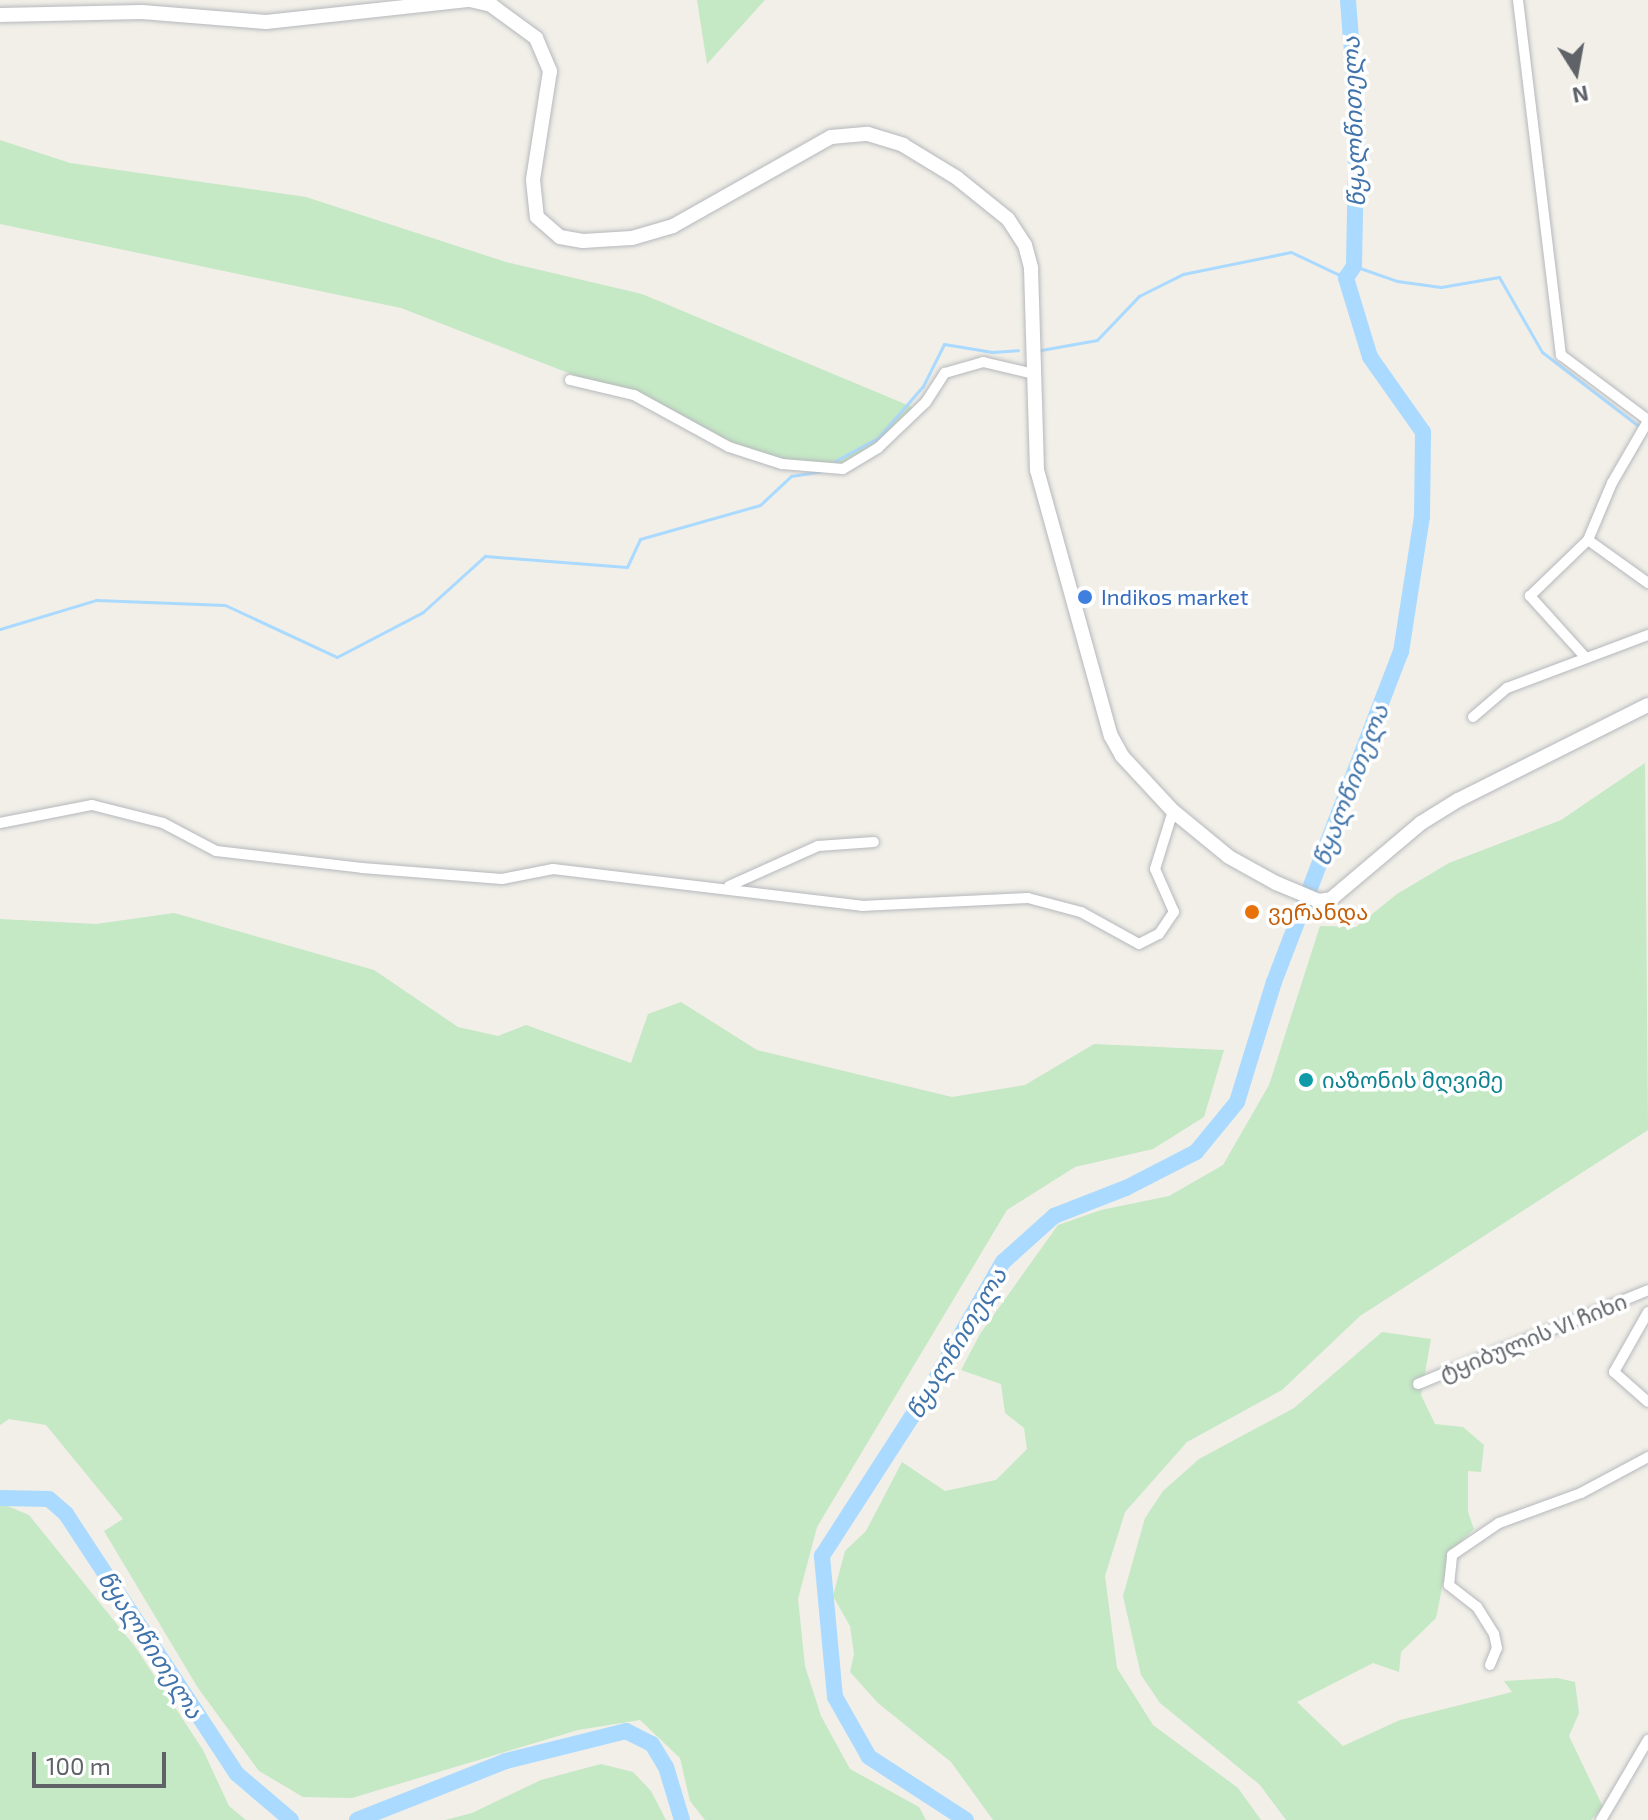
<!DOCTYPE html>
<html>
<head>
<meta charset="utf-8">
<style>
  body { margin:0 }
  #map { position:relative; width:1648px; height:1820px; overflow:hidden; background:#f1efe8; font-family:"Exo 2","Noto Sans Georgian",sans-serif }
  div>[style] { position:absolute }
  .green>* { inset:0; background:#c5e8c5 }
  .stream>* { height:3px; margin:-1.5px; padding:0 1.5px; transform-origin:1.5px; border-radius:1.5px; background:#aadaff }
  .river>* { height:16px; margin:-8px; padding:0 8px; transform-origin:8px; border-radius:8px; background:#aadaff }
  .roads { filter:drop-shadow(0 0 2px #b5b8bc) drop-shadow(0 0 2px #b5b8bc) }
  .minor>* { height:10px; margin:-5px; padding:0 5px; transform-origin:5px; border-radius:5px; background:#fff }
  .secondary>* { height:14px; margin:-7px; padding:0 7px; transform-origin:7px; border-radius:7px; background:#fff }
  .dots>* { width:22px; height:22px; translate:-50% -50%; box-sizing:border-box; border:4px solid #fff; border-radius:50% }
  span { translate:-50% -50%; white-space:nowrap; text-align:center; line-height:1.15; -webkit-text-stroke:7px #fff; paint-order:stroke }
  .shop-label { font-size:22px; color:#366cbe }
  .left { translate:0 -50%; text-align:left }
  .food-label { font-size:22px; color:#c56008 }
  .culture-label { font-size:22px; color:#0d838f }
  .street-label { font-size:22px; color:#5f6368 }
  .water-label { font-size:24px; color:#4174aa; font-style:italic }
  .north { position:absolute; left:1536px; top:32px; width:80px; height:80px; -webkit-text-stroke:6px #fff; paint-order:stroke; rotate:169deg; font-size:22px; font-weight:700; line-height:32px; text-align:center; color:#5f6368 }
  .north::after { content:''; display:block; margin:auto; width:28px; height:36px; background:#5f6368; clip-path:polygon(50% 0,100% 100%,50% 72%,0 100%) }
  .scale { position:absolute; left:32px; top:1752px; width:134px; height:36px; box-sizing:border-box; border:4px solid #5f6368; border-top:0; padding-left:10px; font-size:24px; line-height:28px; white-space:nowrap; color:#5f6368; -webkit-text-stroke:6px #fff; paint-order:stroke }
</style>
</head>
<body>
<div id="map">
  <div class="green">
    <div style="clip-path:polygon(697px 0,765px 0,707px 64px)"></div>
    <div style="clip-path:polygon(0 140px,70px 163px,306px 197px,506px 262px,642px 294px,917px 409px,878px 446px,847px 463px,785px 467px,666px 411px,401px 308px,0 224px)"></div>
    <div style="clip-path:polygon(1645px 763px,1648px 1130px,1360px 1316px,1282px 1390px,1187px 1442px,1125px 1512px,1105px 1576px,1117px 1668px,1153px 1725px,1238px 1788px,1261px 1820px,993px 1820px,951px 1762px,878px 1703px,850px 1672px,854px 1654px,850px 1626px,833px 1596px,845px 1551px,866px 1531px,902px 1462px,945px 1491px,996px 1480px,1027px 1449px,1024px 1428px,1005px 1413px,1001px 1384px,961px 1370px,980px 1334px,1058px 1225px,1101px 1210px,1169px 1196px,1223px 1165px,1269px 1085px,1320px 926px,1356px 927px,1397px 894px,1449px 863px,1561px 820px)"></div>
    <div style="clip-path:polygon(174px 913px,374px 970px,458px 1027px,498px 1036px,526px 1025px,631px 1063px,648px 1014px,681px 1002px,757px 1050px,952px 1097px,1025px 1085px,1094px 1044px,1224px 1050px,1204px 1117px,1153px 1149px,1075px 1167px,1007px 1210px,817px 1527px,798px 1599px,805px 1666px,821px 1716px,850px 1769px,919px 1807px,926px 1820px,705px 1820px,690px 1801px,680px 1758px,640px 1720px,578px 1730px,352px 1798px,303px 1797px,259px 1771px,198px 1688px,104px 1531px,123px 1519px,46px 1425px,9px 1419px,0 1425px,0 919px,96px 924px)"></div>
    <div style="clip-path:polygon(1382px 1332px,1431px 1339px,1421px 1395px,1435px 1424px,1463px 1427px,1484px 1445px,1481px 1472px,1468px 1471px,1468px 1512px,1474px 1529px,1449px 1553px,1436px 1618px,1401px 1652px,1399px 1672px,1373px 1663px,1297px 1702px,1343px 1746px,1400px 1720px,1512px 1692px,1504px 1681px,1557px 1678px,1575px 1682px,1579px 1713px,1569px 1736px,1603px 1807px,1591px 1820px,1286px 1820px,1260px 1785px,1160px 1703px,1141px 1675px,1123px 1596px,1145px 1518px,1163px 1491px,1199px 1459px,1294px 1408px)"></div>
    <div style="clip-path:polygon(0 1503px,29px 1515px,136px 1648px,203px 1750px,229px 1806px,246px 1820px,0 1820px)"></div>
    <div style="clip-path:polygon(601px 1764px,633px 1772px,651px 1791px,666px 1820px,445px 1820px,472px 1813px,541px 1780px)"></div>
  </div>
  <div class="stream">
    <div style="left:1354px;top:266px;width:46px;rotate:19.2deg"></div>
    <div style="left:1397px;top:281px;width:44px;rotate:7.8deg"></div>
    <div style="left:1441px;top:287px;width:59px;rotate:-9.8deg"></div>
    <div style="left:1499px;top:277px;width:86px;rotate:60.2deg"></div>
    <div style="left:1542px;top:352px;width:120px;rotate:37.5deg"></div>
    <div style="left:1041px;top:350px;width:57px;rotate:-10.1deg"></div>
    <div style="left:1097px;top:340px;width:61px;rotate:-46.3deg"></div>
    <div style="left:1139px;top:296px;width:49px;rotate:-26.6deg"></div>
    <div style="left:1183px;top:274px;width:110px;rotate:-11.5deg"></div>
    <div style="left:1291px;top:252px;width:61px;rotate:25.3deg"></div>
    <div style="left:835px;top:461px;width:49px;rotate:-28.1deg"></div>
    <div style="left:878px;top:438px;width:69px;rotate:-49.1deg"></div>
    <div style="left:923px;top:386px;width:47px;rotate:-63.4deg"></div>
    <div style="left:944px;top:344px;width:49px;rotate:9.5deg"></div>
    <div style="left:992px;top:352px;width:26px;rotate:-4deg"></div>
    <div style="left:0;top:629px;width:100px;rotate:-16.8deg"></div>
    <div style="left:96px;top:600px;width:129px;rotate:2.2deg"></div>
    <div style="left:225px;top:605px;width:123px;rotate:24.9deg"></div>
    <div style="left:337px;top:657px;width:97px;rotate:-27.6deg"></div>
    <div style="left:423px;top:612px;width:84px;rotate:-42.1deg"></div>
    <div style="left:485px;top:556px;width:142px;rotate:4.4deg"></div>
    <div style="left:627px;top:567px;width:31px;rotate:-65deg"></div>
    <div style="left:640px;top:539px;width:125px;rotate:-15.8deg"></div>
    <div style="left:760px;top:505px;width:42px;rotate:-43.1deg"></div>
    <div style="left:791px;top:476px;width:31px;rotate:-9deg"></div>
  </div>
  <div class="river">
    <div style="left:0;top:1498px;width:49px;rotate:1.2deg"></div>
    <div style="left:49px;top:1499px;width:23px;rotate:41deg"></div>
    <div style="left:66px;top:1514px;width:311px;rotate:56.7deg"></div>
    <div style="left:237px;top:1774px;width:71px;rotate:40.4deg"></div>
    <div style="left:357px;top:1820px;width:160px;rotate:-21.6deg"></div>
    <div style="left:506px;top:1761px;width:124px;rotate:-14deg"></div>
    <div style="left:626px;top:1731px;width:29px;rotate:27deg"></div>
    <div style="left:652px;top:1744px;width:27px;rotate:59deg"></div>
    <div style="left:666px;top:1767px;width:55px;rotate:73.2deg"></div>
    <div style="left:966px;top:1820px;width:116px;rotate:-147deg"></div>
    <div style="left:869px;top:1757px;width:69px;rotate:-119.5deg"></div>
    <div style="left:835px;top:1697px;width:142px;rotate:-95.3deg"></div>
    <div style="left:822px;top:1556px;width:201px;rotate:-57.2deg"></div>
    <div style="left:931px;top:1387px;width:144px;rotate:-60.1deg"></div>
    <div style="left:1003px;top:1262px;width:69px;rotate:-42deg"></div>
    <div style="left:1054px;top:1216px;width:77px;rotate:-21.3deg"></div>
    <div style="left:1126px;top:1188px;width:79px;rotate:-27.2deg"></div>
    <div style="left:1196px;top:1152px;width:65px;rotate:-50.6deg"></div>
    <div style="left:1237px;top:1102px;width:126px;rotate:-72.9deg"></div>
    <div style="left:1274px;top:982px;width:354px;rotate:-69deg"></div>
    <div style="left:1401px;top:652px;width:137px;rotate:-81.2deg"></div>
    <div style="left:1422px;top:517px;width:85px;rotate:-89.3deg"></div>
    <div style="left:1423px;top:432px;width:92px;rotate:-125.2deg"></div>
    <div style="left:1370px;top:357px;width:83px;rotate:-106.9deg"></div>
    <div style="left:1346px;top:278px;width:14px;rotate:-56deg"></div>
    <div style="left:1354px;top:266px;width:151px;rotate:-88.9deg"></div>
    <div style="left:1357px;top:115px;width:115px;rotate:-94.5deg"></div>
  </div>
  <div class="roads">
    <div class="minor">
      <div style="left:1518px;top:0;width:358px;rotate:83.1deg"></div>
      <div style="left:1561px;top:355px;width:109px;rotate:36.8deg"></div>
      <div style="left:570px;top:380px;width:66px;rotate:13.2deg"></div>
      <div style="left:634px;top:395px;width:108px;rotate:28.7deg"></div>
      <div style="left:729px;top:447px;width:56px;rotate:17.8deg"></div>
      <div style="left:782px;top:464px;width:61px;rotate:4.7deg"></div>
      <div style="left:843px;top:469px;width:41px;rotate:-31deg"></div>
      <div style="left:878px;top:448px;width:66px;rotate:-43.8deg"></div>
      <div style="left:926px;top:402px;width:35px;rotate:-57deg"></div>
      <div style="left:945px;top:373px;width:40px;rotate:-16deg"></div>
      <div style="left:983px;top:362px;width:52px;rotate:13.2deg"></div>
      <div style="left:1588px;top:540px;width:74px;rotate:35.6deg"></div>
      <div style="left:1586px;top:658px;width:84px;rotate:-132.1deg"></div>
      <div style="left:1530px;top:596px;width:81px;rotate:-44deg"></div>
      <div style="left:1588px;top:540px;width:62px;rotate:-67.2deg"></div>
      <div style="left:1612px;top:483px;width:72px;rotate:-59.9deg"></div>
      <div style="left:1473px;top:717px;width:45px;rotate:-40.5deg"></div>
      <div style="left:1507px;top:688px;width:151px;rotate:-20.6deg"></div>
      <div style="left:0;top:823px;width:94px;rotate:-11.1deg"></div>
      <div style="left:92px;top:805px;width:73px;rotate:14.2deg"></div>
      <div style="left:163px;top:823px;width:60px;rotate:27.8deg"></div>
      <div style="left:216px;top:851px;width:147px;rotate:6.6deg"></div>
      <div style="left:362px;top:868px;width:140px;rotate:4.5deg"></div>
      <div style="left:502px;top:879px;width:52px;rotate:-11.1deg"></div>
      <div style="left:553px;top:869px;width:311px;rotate:6.8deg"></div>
      <div style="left:862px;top:906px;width:166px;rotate:-2.8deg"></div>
      <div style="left:1028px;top:898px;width:55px;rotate:14.8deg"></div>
      <div style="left:1081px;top:912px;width:66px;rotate:28.9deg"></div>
      <div style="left:1139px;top:944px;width:22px;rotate:-27deg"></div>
      <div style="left:1159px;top:934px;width:27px;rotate:-56deg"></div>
      <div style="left:1174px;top:912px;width:47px;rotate:-113.8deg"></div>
      <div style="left:1155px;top:869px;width:61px;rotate:-72.8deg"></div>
      <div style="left:729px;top:886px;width:98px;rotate:-24.2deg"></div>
      <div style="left:818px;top:846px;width:56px;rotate:-4.1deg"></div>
      <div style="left:1648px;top:1312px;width:69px;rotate:119.5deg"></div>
      <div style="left:1614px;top:1372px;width:45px;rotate:41.4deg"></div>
      <div style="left:1418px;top:1384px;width:248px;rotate:-22.2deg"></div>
      <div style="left:1490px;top:1665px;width:18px;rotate:-68deg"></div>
      <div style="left:1497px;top:1648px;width:14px;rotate:-102deg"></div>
      <div style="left:1494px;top:1634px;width:32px;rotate:-122deg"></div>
      <div style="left:1477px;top:1607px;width:36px;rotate:-142deg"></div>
      <div style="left:1449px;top:1585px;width:30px;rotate:-84deg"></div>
      <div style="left:1452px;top:1555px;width:57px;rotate:-34.2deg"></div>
      <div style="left:1499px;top:1523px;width:87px;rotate:-20.1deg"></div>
      <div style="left:1581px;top:1493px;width:76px;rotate:-28.2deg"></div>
      <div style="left:1601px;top:1820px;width:93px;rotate:-59.6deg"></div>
    </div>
    <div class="secondary">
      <div style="left:0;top:15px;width:142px;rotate:-1.2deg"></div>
      <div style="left:142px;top:12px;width:124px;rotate:4.6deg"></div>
      <div style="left:266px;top:22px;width:205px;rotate:-6.2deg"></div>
      <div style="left:470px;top:0;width:22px;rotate:13deg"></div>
      <div style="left:491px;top:5px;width:56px;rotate:36.3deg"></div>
      <div style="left:536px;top:38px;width:36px;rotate:67deg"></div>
      <div style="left:550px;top:71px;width:110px;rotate:98.9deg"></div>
      <div style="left:533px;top:180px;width:37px;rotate:84deg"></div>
      <div style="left:537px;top:217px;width:30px;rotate:41deg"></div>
      <div style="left:560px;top:237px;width:23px;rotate:10deg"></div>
      <div style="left:583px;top:241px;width:49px;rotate:-3.5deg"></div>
      <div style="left:632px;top:238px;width:43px;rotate:-16.3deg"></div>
      <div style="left:673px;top:226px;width:181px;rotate:-29.4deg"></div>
      <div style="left:831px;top:137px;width:37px;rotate:-5deg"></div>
      <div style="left:868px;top:134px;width:37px;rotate:17deg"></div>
      <div style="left:903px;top:145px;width:63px;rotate:31.4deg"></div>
      <div style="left:957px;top:178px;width:65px;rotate:38.8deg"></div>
      <div style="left:1008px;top:219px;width:31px;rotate:57deg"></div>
      <div style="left:1025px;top:245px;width:24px;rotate:75deg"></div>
      <div style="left:1031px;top:268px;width:202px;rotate:88.3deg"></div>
      <div style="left:1037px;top:470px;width:276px;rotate:74.5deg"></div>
      <div style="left:1111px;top:736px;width:23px;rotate:61deg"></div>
      <div style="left:1122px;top:756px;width:75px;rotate:47.2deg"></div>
      <div style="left:1173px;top:811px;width:72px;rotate:39.4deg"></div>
      <div style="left:1229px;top:857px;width:54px;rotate:29deg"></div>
      <div style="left:1276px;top:883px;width:47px;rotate:22.7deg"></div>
      <div style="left:1319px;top:901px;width:12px;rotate:-9deg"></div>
      <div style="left:1331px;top:899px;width:118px;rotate:-40.2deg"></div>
      <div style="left:1421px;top:823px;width:44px;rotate:-31.9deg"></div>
      <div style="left:1458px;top:800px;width:212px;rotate:-26.6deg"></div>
    </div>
  </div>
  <div class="dots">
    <div style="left:1085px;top:597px;background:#3f7fe0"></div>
    <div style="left:1252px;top:912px;background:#e8710a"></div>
    <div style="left:1306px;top:1080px;background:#0f9aa8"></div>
  </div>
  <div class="shop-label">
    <span class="left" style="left:1101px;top:597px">Indikos market</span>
  </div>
  <div class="food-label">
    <span class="left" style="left:1268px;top:912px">ვერანდა</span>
  </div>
  <div class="culture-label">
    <span class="left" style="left:1322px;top:1080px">იაზონის მღვიმე</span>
  </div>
  <div class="street-label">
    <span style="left:1533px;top:1337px;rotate:-22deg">ტყიბულის VI ჩიხი</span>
  </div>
  <div class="water-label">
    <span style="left:1353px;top:122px;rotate:-92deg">წყალწითელა</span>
    <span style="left:1350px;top:785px;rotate:-69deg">წყალწითელა</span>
    <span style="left:956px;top:1343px;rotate:-59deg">წყალწითელა</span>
    <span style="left:151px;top:1644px;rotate:57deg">წყალწითელა</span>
  </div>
  <div class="north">N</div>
  <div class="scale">100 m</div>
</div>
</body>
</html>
